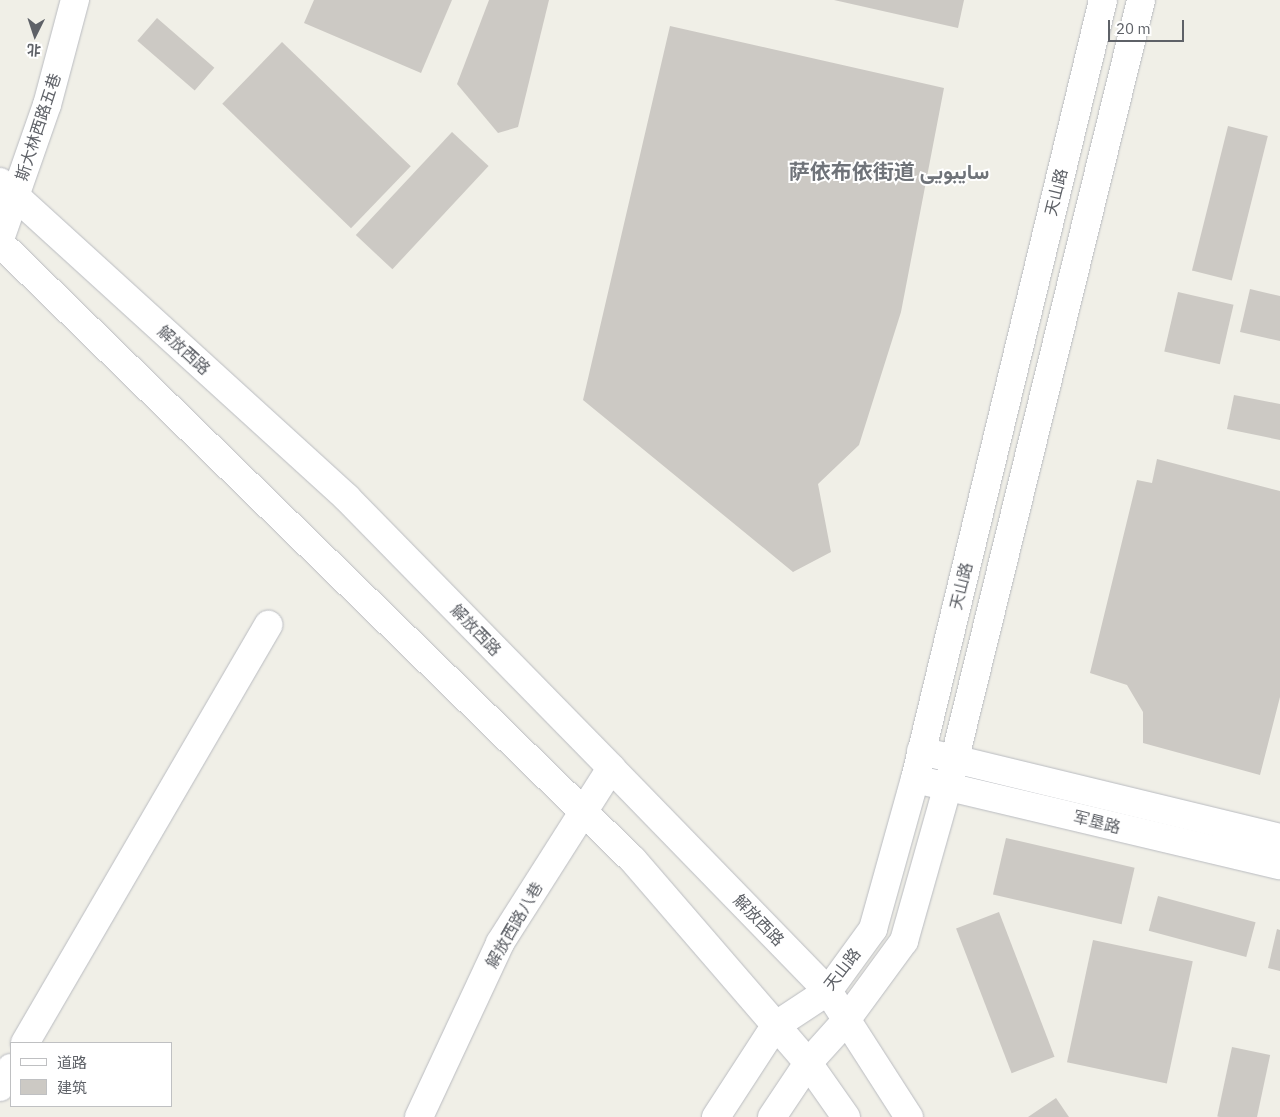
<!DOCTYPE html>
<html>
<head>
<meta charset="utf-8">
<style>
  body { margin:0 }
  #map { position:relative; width:1280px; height:1117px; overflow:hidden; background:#f0efe7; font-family:"IBM Plex Sans",Vazirmatn,"Noto Sans SC",sans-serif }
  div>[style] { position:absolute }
  .building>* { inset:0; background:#ccc9c4; transform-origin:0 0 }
  .roads { filter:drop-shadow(0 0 1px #b9bbc0) drop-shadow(0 0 1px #b9bbc0) }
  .minor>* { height:28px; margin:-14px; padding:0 14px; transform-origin:14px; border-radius:14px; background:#fff }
  .tertiary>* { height:28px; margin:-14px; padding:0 14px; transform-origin:14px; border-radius:14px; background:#fff }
  .secondary>* { height:28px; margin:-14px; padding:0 14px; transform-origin:14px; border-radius:14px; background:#fff }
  span { translate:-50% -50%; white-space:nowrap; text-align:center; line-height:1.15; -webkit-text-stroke:4px #fff; paint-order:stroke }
  .street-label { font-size:16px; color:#5e6167 }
  .district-label { font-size:21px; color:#6f7379; font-weight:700 }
  .legend { position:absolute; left:10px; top:1042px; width:162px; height:65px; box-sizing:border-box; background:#fff; border:1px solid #bfc0c2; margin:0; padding:6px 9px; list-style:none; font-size:15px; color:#5e6167 }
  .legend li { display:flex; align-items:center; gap:10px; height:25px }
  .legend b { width:25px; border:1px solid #bfc0c2 }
  .north { position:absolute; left:10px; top:10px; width:50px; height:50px; -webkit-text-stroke:4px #fff; paint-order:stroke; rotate:184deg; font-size:14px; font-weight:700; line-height:20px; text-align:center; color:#5e6167 }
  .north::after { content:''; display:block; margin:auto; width:18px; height:22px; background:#5e6167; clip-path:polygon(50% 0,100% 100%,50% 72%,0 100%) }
  .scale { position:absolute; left:1108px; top:20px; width:76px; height:22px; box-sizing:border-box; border:2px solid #5e6167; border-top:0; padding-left:6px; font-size:15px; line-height:18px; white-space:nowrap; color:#5e6167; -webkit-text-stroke:4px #fff; paint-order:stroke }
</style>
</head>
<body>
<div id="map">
  <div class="building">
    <div style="clip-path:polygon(314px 0,452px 0,421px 73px,304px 23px)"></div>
    <div style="clip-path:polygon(489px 0,549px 0,518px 127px,498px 133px,457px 84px)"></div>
    <div style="clip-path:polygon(834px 0,964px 0,958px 28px)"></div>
    <div style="left:157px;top:18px;width:76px;height:30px;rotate:41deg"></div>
    <div style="clip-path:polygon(670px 26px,944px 88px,901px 312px,859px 445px,818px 484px,831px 552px,793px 572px,583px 400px)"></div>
    <div style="left:282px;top:42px;width:179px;height:86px;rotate:44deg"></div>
    <div style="left:1228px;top:126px;width:41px;height:149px;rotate:14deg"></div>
    <div style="left:452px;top:132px;width:50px;height:141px;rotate:43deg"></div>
    <div style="clip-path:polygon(1250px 289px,1280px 296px,1280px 341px,1240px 332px)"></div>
    <div style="left:1178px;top:292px;width:57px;height:61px;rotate:13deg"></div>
    <div style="clip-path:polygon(1234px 395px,1280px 404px,1280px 440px,1227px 429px)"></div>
    <div style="clip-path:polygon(1157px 459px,1280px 491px,1280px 697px,1260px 775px,1143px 743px,1143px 712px,1127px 685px,1090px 673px,1137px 480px,1152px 483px)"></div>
    <div style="left:1006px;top:838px;width:132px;height:58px;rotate:13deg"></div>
    <div style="left:1158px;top:896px;width:101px;height:36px;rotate:15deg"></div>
    <div style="left:999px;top:912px;width:155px;height:46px;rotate:69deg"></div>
    <div style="clip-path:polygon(1277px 929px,1280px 930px,1280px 971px,1268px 968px)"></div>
    <div style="left:1093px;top:940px;width:102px;height:125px;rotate:12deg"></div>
    <div style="left:1232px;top:1047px;width:39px;height:71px;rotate:12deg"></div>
    <div style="clip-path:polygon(1056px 1098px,1069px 1117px,1028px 1117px)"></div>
  </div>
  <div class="roads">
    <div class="minor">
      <div style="left:0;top:239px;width:142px;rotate:-70.7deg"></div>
      <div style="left:47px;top:105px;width:109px;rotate:-75.1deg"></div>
      <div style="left:25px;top:1043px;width:484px;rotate:-59.8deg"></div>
      <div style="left:0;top:1087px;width:22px;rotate:-60deg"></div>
      <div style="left:419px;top:1117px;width:192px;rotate:-65deg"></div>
      <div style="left:500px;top:943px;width:207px;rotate:-57.6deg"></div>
    </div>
    <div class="tertiary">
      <div style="left:921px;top:751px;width:369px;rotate:13.6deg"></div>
      <div style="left:915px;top:779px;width:375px;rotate:13.3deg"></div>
    </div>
    <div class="secondary">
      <div style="left:0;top:182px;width:469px;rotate:42.3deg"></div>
      <div style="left:347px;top:498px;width:378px;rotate:45.6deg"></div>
      <div style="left:611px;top:768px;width:311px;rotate:45.8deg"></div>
      <div style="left:828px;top:991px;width:150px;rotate:57.3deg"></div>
      <div style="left:0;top:243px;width:884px;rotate:44.27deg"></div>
      <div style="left:633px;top:860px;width:268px;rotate:49.2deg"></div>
      <div style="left:808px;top:1063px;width:66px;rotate:54.9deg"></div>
      <div style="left:716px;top:1117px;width:108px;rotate:-57deg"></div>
      <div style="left:775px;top:1026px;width:64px;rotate:-33.4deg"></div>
      <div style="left:828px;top:991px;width:77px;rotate:-54deg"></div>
      <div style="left:873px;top:929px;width:156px;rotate:-74.4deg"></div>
      <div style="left:915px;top:779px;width:801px;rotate:-76.43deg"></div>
      <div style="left:772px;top:1117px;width:65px;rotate:-56.3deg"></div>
      <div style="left:808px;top:1063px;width:54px;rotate:-48deg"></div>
      <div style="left:844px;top:1023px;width:102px;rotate:-53.8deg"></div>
      <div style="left:904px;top:941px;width:161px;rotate:-74.2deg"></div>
      <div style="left:948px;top:786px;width:809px;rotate:-76.2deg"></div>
    </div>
  </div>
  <div class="street-label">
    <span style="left:38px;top:127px;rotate:-72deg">斯大林西路五巷</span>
    <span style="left:1056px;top:192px;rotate:-76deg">天山路</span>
    <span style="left:184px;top:350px;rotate:42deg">解放西路</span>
    <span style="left:961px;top:586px;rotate:-76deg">天山路</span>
    <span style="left:476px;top:630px;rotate:46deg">解放西路</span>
    <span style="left:1097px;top:822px;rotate:14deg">军垦路</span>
    <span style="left:759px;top:920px;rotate:46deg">解放西路</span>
    <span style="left:514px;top:925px;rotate:-60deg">解放西路八巷</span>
    <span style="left:842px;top:969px;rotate:-52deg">天山路</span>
  </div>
  <div class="district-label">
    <span style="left:889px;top:171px">萨依布依街道 سايبويى</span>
  </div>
  <ul class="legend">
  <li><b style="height:6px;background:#fff"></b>道路</li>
  <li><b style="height:14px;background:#ccc9c4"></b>建筑</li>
  </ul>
  <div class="north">北</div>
  <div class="scale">20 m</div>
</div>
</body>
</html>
